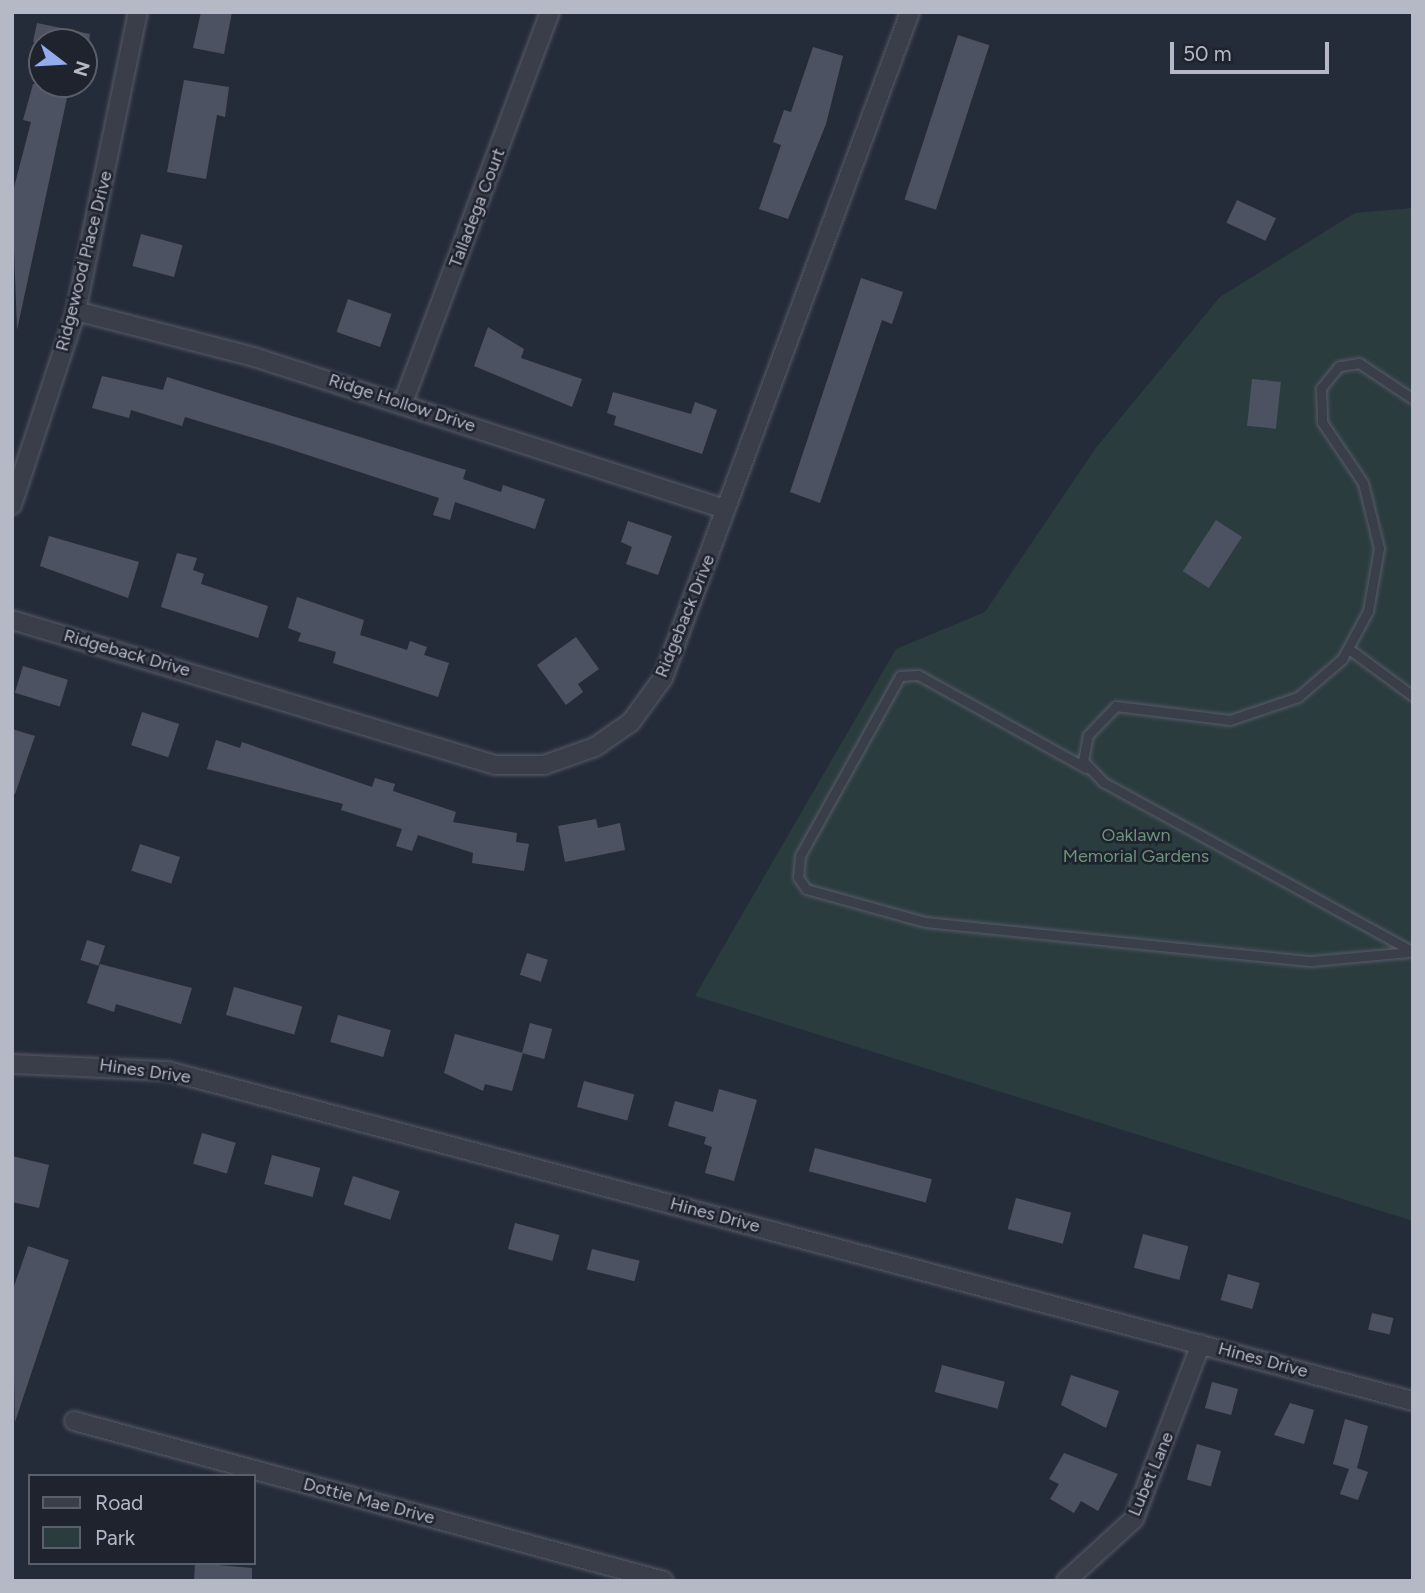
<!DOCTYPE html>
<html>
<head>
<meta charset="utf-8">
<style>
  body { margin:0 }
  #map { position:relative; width:1425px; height:1593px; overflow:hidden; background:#252c39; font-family:Figtree,sans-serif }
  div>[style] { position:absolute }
  .green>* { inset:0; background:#2b3c3e }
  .building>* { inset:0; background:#4c5261; transform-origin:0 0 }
  .roads { filter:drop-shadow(0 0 2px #575c67) drop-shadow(0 0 2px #575c67) }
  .lane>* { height:9px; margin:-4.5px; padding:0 4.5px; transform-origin:4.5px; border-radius:4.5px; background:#393e49 }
  .street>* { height:18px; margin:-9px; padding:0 9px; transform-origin:9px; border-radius:9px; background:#393e49 }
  span { translate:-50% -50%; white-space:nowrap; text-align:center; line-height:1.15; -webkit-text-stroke:5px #1e232e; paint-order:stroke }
  .street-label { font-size:18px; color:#b4b9c5 }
  .park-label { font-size:18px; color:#6e937a }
  .frame { position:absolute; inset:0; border:14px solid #b4b9c5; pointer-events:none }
  .legend { position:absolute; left:28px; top:1474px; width:228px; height:91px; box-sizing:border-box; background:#1e232e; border:2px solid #5a5f6a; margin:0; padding:9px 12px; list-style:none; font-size:21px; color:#b4b9c5 }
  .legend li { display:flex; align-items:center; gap:14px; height:35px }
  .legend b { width:35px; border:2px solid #5a5f6a }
  .north { position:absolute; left:28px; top:28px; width:70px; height:70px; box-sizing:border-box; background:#1e232e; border:2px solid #5a5f6a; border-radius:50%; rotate:107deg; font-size:19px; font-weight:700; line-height:28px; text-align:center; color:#b4b9c5 }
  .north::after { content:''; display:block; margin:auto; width:24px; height:32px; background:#93aceb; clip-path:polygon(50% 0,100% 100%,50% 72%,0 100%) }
  .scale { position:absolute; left:1170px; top:42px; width:159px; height:32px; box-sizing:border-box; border:4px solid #b4b9c5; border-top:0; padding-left:9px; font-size:21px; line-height:24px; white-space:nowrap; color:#b4b9c5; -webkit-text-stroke:5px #1e232e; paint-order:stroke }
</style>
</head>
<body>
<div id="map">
  <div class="green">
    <div style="clip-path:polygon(1413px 208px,1413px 1221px,695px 996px,896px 649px,985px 612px,1095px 449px,1220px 297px,1355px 213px)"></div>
  </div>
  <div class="building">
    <div style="clip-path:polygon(201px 12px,232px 12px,224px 54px,193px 48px)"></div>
    <div style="clip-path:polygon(37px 23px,90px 34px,89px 42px,33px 42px)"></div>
    <div style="left:958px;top:35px;width:33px;height:173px;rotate:18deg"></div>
    <div style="clip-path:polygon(813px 47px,843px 56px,826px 124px,788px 219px,759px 209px,781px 145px,773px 142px,784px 110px,791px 112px)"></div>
    <div style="clip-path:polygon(184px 80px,229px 87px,225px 117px,217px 115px,206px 179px,167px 172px)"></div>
    <div style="clip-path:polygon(33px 84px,70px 84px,17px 330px,12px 195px,31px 122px,23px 120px)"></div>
    <div style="left:1237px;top:200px;width:43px;height:25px;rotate:25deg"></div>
    <div style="left:141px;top:234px;width:43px;height:33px;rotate:15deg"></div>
    <div style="clip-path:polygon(861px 278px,903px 292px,892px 324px,882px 320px,820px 503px,790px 492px)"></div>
    <div style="left:348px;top:299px;width:46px;height:35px;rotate:19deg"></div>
    <div style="clip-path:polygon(488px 327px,524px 349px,521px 358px,582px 379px,572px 407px,474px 366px)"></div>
    <div style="clip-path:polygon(102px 376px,163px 390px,167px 377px,466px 470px,463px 479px,501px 492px,503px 485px,545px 499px,535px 529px,455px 502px,450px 520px,433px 515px,439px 498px,280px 446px,185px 417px,182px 426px,131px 410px,129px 418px,92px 408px)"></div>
    <div style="left:1252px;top:379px;width:29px;height:47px;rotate:6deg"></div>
    <div style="clip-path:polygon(613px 392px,691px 414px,695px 402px,717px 410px,702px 454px,614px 425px,616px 416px,607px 413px)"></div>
    <div style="left:1216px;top:520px;width:31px;height:61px;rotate:33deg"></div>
    <div style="clip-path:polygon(628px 521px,672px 536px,658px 575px,626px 564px,632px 547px,621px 542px)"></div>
    <div style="clip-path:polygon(49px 536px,139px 562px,128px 598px,40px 566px)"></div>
    <div style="clip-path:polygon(177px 553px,197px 558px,193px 570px,204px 574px,201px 584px,268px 606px,258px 638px,161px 607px)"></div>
    <div style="clip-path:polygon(297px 597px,364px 620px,360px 635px,407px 650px,410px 641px,427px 647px,424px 655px,449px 663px,438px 697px,333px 663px,336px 652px,298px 641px,301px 633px,288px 628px)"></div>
    <div style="clip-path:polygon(576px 637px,599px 669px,578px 684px,583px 692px,566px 705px,537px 665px)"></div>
    <div style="left:23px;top:666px;width:47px;height:28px;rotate:17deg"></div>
    <div style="left:142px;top:712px;width:39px;height:35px;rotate:18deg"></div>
    <div style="clip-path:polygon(12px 729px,35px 736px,15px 794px,12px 794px)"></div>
    <div style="clip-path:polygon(216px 740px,240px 748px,242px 742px,372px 787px,375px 778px,395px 784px,393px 791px,456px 812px,453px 822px,517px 833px,516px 842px,529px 844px,524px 871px,472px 863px,473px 853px,418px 835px,412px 851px,396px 846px,402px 829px,341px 810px,343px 804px,207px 769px)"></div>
    <div style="clip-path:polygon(596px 819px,598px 828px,620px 823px,625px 850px,565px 862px,558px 826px)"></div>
    <div style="left:140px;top:844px;width:42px;height:28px;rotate:18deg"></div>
    <div style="left:87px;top:940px;width:19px;height:21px;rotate:18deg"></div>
    <div style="left:527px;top:953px;width:22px;height:23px;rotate:18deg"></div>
    <div style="clip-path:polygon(100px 964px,192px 988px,181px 1024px,116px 1004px,114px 1012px,87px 1003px)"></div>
    <div style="left:234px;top:987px;width:71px;height:29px;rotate:16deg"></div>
    <div style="left:338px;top:1015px;width:55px;height:28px;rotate:16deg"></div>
    <div style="left:530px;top:1023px;width:23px;height:31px;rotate:15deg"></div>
    <div style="clip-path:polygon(455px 1034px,523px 1053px,512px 1091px,485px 1084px,483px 1091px,444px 1073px)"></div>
    <div style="left:584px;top:1081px;width:52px;height:27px;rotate:15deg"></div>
    <div style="clip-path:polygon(719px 1089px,757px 1100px,734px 1181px,705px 1173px,712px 1147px,704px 1144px,706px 1137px,668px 1126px,675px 1101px,713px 1112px)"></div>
    <div style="left:202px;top:1133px;width:35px;height:32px;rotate:16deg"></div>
    <div style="left:815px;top:1148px;width:121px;height:24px;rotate:15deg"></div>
    <div style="left:272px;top:1155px;width:50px;height:30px;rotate:15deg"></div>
    <div style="clip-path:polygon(12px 1156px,49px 1165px,39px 1208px,12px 1202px)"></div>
    <div style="left:353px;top:1176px;width:49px;height:30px;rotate:18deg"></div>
    <div style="left:1016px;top:1198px;width:57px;height:32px;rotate:15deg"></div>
    <div style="left:515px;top:1223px;width:46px;height:27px;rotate:15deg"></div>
    <div style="left:1143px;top:1234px;width:47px;height:35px;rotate:15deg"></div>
    <div style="clip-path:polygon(28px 1246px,69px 1260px,15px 1422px,12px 1292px)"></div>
    <div style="left:592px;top:1249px;width:49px;height:21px;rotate:14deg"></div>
    <div style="left:1228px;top:1274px;width:33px;height:27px;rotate:16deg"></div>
    <div style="left:1372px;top:1313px;width:22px;height:17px;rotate:13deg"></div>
    <div style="left:942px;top:1365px;width:65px;height:28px;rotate:15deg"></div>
    <div style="clip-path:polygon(1071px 1375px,1119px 1391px,1106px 1428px,1061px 1405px)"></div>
    <div style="left:1212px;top:1382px;width:27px;height:27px;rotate:15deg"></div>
    <div style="clip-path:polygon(1290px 1403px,1314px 1410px,1304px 1444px,1274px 1435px)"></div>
    <div style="clip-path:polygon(1345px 1419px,1368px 1426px,1357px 1468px,1368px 1472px,1358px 1500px,1340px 1494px,1349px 1469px,1333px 1464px)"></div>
    <div style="left:1197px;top:1444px;width:25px;height:37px;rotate:16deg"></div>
    <div style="clip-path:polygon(1064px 1453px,1118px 1474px,1098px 1511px,1081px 1501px,1074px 1513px,1050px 1499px,1059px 1484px,1049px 1479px)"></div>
    <div style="clip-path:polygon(195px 1563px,252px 1568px,252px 1581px,194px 1581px)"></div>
  </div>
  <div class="roads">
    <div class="lane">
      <div style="left:1413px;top:399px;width:65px;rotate:-146.3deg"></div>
      <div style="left:1359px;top:363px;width:20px;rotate:171deg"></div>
      <div style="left:1339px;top:366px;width:28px;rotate:129deg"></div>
      <div style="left:1321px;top:388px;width:34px;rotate:88deg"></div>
      <div style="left:1322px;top:422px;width:73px;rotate:56.1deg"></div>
      <div style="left:1363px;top:483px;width:67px;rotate:76.2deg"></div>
      <div style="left:1379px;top:548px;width:64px;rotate:99.9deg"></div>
      <div style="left:1368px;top:611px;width:55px;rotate:118.4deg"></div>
      <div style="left:1342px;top:659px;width:58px;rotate:139.2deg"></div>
      <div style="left:1298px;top:697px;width:72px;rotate:161.3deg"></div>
      <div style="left:1230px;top:720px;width:115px;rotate:-173deg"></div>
      <div style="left:1116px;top:706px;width:40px;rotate:134deg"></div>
      <div style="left:1088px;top:735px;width:26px;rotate:101deg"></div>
      <div style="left:1083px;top:761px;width:29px;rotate:46deg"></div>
      <div style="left:1103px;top:782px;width:354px;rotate:28.7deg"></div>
      <div style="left:1349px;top:649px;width:79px;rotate:36.3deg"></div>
      <div style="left:1086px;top:768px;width:192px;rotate:-151deg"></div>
      <div style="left:918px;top:675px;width:18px;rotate:177deg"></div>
      <div style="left:900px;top:676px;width:206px;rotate:119.1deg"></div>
      <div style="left:800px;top:856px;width:21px;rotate:95deg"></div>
      <div style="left:798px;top:877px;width:14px;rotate:56deg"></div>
      <div style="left:806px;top:889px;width:123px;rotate:15.5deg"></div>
      <div style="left:925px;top:922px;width:388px;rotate:5.8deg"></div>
      <div style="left:1311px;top:961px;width:98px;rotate:-5.2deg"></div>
    </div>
    <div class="street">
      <div style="left:76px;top:311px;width:184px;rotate:14.5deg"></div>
      <div style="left:254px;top:357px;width:494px;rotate:17.9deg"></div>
      <div style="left:403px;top:403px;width:418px;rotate:-69.4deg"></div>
      <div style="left:12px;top:505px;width:204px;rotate:-71.7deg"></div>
      <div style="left:76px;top:311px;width:305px;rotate:-78.3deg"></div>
      <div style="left:12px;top:620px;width:504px;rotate:16.71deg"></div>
      <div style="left:495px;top:765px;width:49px"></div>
      <div style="left:544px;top:765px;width:54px;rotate:-19.4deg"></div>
      <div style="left:595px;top:747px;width:44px;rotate:-34.8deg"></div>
      <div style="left:631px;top:722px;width:54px;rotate:-54deg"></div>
      <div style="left:663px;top:678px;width:710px;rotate:-69.65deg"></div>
      <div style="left:12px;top:1064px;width:156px;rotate:2.6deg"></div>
      <div style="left:168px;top:1071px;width:1288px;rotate:14.85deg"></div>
      <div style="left:74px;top:1421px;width:611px;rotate:15.17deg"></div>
      <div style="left:1066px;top:1581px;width:92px;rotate:-42.4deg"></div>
      <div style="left:1134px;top:1519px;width:187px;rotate:-69.1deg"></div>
    </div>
  </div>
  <div class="street-label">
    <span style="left:477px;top:208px;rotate:-69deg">Talladega Court</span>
    <span style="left:84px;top:261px;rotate:-76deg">Ridgewood Place Drive</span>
    <span style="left:402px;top:403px;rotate:18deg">Ridge Hollow Drive</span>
    <span style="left:685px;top:616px;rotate:-68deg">Ridgeback Drive</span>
    <span style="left:127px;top:653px;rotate:16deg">Ridgeback Drive</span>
    <span style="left:145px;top:1071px;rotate:8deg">Hines Drive</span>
    <span style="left:715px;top:1215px;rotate:15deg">Hines Drive</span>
    <span style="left:1263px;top:1360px;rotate:15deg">Hines Drive</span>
    <span style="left:1151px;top:1474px;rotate:-67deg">Lubet Lane</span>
    <span style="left:369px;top:1501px;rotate:15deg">Dottie Mae Drive</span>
  </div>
  <div class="park-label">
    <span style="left:1136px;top:846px">Oaklawn<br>Memorial Gardens</span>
  </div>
  <div class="frame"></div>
  <ul class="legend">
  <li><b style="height:9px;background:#393e49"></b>Road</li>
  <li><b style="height:19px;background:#2b3c3e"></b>Park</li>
  </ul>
  <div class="north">N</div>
  <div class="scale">50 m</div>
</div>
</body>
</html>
